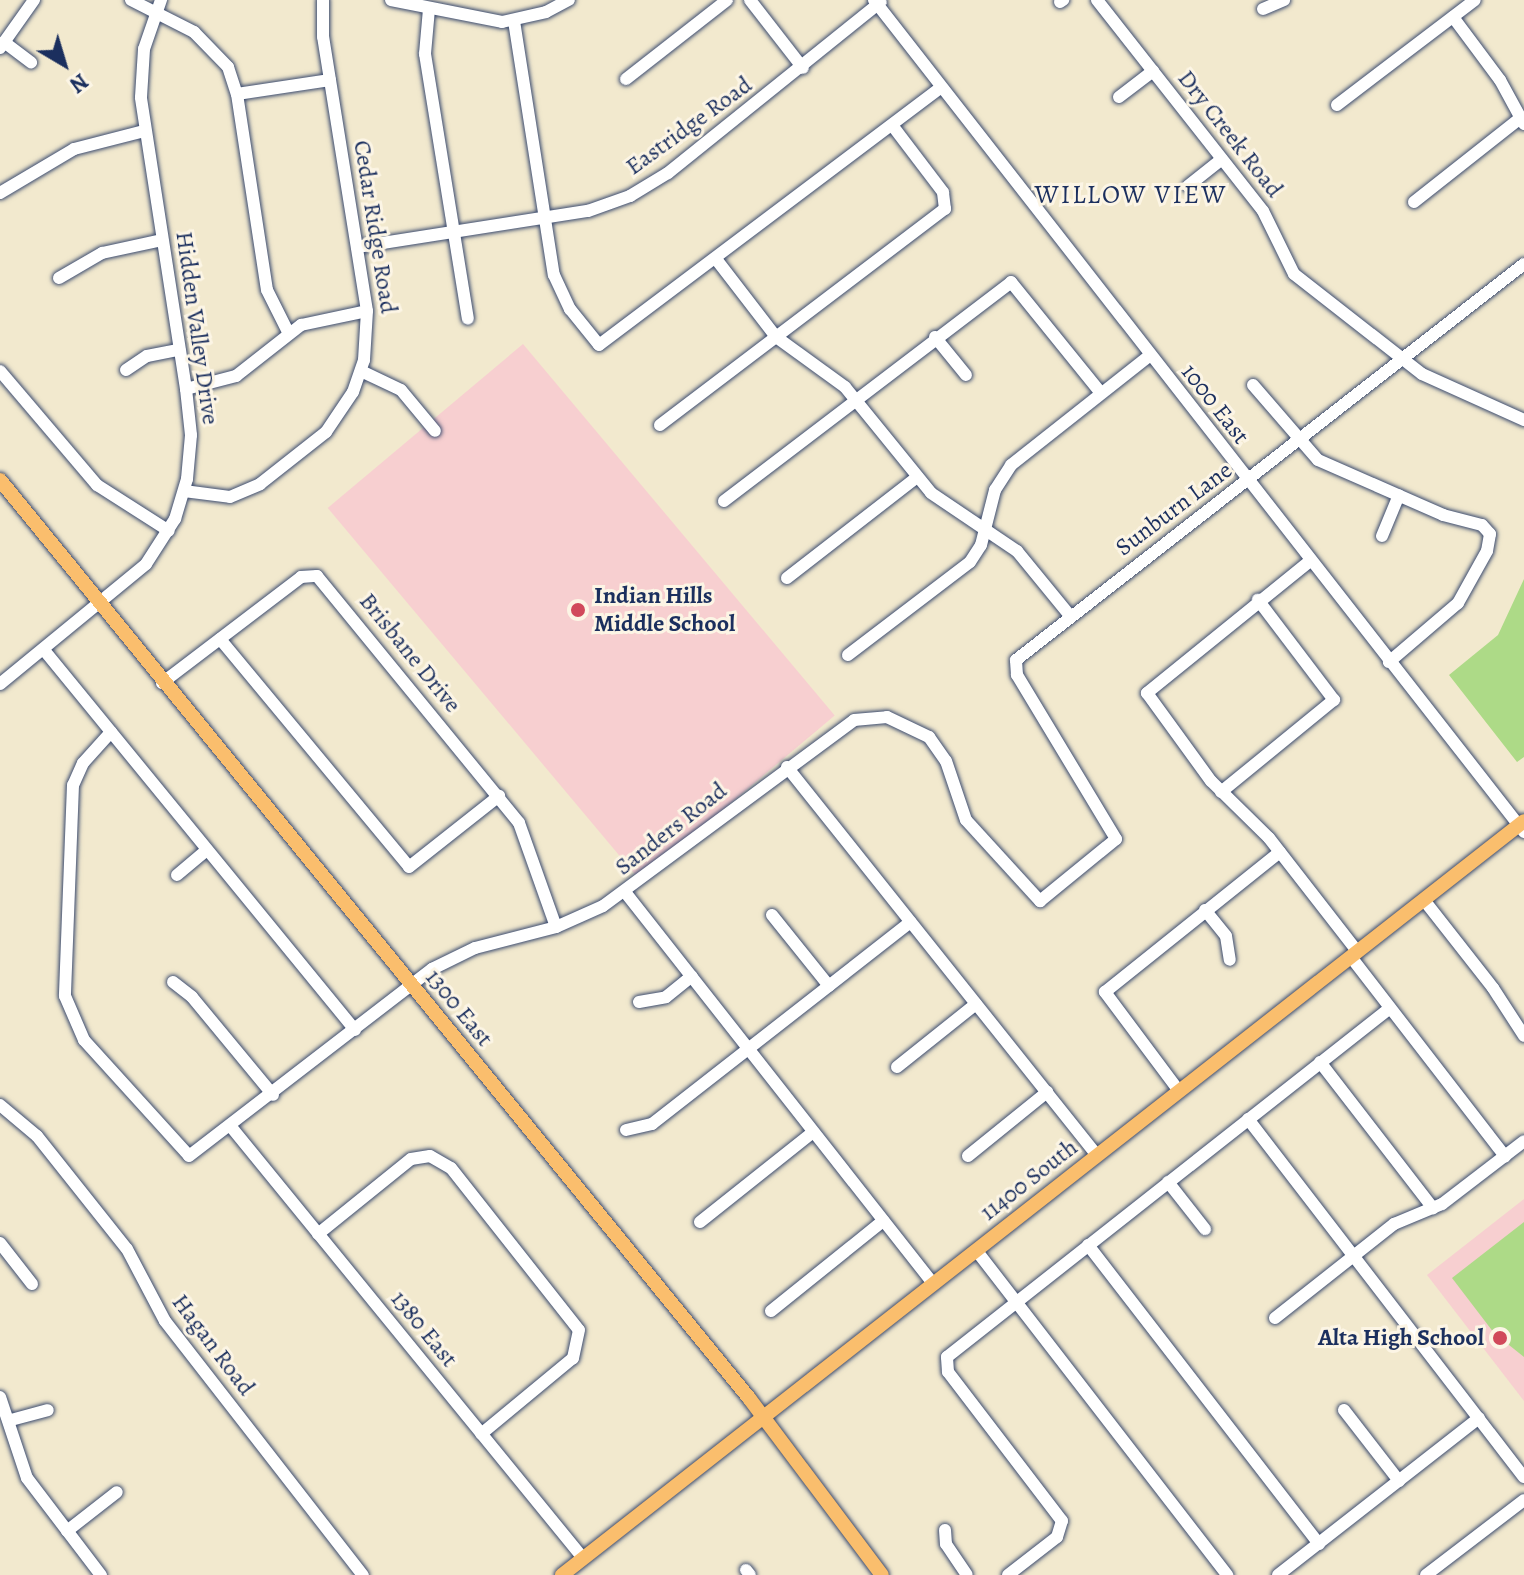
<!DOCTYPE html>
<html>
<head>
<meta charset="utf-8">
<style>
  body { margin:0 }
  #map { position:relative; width:1524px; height:1575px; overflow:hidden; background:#f2e9ce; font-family:Alegreya,serif }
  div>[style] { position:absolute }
  .built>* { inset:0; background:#f7cfd0; transform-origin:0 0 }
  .green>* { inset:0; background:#adda87 }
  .roads { filter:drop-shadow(0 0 2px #3b4b6f) drop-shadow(0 0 2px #3b4b6f) }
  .minor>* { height:12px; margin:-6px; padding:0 6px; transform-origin:6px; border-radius:6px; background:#fff }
  .major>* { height:14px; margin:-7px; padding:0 7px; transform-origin:7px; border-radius:7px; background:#fabe6d }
  .dots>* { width:22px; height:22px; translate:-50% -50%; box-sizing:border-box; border:4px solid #fcf5e5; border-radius:50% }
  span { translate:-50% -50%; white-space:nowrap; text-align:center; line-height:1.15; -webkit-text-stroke:6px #fcf5e5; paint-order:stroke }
  .street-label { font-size:24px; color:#1b2f5e }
  .poi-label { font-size:24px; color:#1b2f5e; font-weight:700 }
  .left { translate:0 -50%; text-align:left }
  .right { translate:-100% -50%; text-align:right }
  .neighbourhood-label { font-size:26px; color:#1b2f5e; letter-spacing:2px }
  .north { position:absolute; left:24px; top:24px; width:80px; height:80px; -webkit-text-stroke:6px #fcf5e5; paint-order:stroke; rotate:142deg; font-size:22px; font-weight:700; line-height:32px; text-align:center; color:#1b2f5e }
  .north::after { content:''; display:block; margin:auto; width:28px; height:36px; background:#1b2f5e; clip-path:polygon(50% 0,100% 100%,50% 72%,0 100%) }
</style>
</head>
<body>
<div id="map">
  <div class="built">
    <div style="left:523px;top:344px;width:485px;height:255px;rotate:50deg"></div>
    <div style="clip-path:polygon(1524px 1199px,1524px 1401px,1427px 1275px)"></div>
  </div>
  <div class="green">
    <div style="clip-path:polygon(1524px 579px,1524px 757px,1517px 762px,1449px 675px,1498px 635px)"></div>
    <div style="clip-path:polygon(1524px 1222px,1524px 1357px,1494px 1333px,1452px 1278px)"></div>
  </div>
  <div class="roads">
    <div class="minor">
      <div style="left:131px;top:0;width:71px;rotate:26.9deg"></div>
      <div style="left:194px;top:32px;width:49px;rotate:45.8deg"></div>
      <div style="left:228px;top:67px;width:28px;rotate:72deg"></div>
      <div style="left:237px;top:94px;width:198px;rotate:81.3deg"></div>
      <div style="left:267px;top:290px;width:47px;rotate:63.4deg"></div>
      <div style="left:391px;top:0;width:113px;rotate:11.2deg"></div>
      <div style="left:502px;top:22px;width:45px;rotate:-12.8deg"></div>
      <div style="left:546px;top:12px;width:26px;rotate:-28deg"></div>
      <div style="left:750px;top:0;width:86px;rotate:52.1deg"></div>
      <div style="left:874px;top:0;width:1056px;rotate:52deg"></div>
      <div style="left:1097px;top:0;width:268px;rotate:51.8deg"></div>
      <div style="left:1263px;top:211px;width:70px;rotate:63.8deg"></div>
      <div style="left:1294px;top:274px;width:162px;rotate:38deg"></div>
      <div style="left:1422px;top:374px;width:112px;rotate:24.3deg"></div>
      <div style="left:1060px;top:2px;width:4px;rotate:-34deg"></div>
      <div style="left:429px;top:9px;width:45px;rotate:95.1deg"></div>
      <div style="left:425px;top:54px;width:268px;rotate:80.8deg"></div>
      <div style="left:1263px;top:9px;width:23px;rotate:-23deg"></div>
      <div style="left:1453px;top:17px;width:79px;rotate:53.3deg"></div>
      <div style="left:1500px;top:80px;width:50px;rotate:61.4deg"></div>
      <div style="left:514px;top:21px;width:257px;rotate:81.1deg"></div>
      <div style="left:554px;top:275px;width:38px;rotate:65deg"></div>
      <div style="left:570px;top:309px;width:46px;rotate:51.1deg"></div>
      <div style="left:599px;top:345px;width:428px;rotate:-37deg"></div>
      <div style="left:4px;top:42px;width:34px;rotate:37deg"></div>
      <div style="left:0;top:48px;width:59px;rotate:-54.7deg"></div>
      <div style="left:626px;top:79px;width:128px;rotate:-38deg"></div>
      <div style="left:237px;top:94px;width:94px;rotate:-8.6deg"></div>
      <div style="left:1119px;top:97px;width:43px;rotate:-37.4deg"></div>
      <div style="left:1337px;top:105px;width:173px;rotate:-37.3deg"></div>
      <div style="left:1188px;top:186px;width:43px;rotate:-38.5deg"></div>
      <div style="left:0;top:193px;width:86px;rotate:-30.7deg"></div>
      <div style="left:74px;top:149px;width:72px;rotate:-14.4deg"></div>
      <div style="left:1414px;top:202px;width:134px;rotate:-38.3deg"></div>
      <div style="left:357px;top:247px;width:234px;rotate:-8.9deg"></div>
      <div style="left:588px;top:211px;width:45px;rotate:-19.7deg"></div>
      <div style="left:630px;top:196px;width:44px;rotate:-31.2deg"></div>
      <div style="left:668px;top:173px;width:273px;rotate:-38.8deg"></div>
      <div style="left:716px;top:259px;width:98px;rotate:52.4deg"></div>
      <div style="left:776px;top:337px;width:85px;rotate:35.9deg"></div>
      <div style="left:845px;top:387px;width:136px;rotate:50.9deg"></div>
      <div style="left:931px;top:493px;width:104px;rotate:34deg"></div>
      <div style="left:1017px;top:551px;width:85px;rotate:50.7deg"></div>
      <div style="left:59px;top:278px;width:50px;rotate:-30.2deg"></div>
      <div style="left:102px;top:253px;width:61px;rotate:-12.2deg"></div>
      <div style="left:935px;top:337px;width:49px;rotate:50.8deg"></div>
      <div style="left:126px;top:370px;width:25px;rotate:-34deg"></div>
      <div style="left:147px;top:356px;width:33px;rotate:-11deg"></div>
      <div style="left:0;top:371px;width:150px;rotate:49.6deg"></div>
      <div style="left:97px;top:485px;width:85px;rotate:32.6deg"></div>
      <div style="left:361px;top:371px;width:44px;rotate:25.4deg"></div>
      <div style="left:401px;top:390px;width:53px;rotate:50.3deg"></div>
      <div style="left:1253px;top:385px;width:99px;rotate:49.1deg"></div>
      <div style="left:1318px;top:460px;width:137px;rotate:23.7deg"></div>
      <div style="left:1443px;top:515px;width:40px;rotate:14.4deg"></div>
      <div style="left:1482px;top:525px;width:12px;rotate:48deg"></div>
      <div style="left:1490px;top:534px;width:17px;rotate:100deg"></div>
      <div style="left:1487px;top:551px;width:60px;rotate:119.1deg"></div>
      <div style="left:1458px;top:603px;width:91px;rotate:139.5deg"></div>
      <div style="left:186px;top:389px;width:52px;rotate:-14.6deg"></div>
      <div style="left:236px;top:376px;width:83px;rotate:-38.1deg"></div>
      <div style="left:301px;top:325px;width:67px;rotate:-12deg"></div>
      <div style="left:660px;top:425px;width:358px;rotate:-37.2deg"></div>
      <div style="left:945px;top:209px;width:17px;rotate:-97deg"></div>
      <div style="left:943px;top:192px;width:84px;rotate:-127.3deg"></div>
      <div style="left:184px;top:491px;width:46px;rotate:7.4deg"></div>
      <div style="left:230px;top:497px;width:33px;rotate:-23deg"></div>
      <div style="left:260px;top:484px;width:84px;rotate:-38.2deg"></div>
      <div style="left:326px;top:432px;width:48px;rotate:-56deg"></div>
      <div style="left:353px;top:392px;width:34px;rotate:-71deg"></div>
      <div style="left:364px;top:360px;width:49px;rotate:-86.5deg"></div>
      <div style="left:367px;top:311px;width:278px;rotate:-99.1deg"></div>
      <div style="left:323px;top:37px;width:37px;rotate:-90deg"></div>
      <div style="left:724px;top:501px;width:361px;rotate:-37.3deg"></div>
      <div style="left:1011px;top:282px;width:143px;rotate:51deg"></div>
      <div style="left:1382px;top:536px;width:44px;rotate:-67.5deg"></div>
      <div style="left:1310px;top:561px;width:210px;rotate:141deg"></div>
      <div style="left:1147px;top:693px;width:109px;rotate:54deg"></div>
      <div style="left:1211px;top:781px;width:81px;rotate:44.5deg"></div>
      <div style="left:1269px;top:838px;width:143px;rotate:52.1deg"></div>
      <div style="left:787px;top:578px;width:165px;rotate:-37.8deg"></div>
      <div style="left:220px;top:639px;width:296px;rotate:50.3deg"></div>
      <div style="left:409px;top:867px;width:115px;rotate:-38.3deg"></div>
      <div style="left:44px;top:650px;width:491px;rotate:50.7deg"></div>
      <div style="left:848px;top:655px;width:153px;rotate:-37.3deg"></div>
      <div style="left:970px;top:562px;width:20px;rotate:-57deg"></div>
      <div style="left:981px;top:545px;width:57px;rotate:-75.7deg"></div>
      <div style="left:995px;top:490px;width:30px;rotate:-57deg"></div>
      <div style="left:1011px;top:465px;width:176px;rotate:-38.3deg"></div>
      <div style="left:162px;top:683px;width:175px;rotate:-37.3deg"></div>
      <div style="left:301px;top:577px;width:16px;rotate:-4deg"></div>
      <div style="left:317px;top:576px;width:319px;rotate:50.7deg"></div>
      <div style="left:519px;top:823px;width:110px;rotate:70.4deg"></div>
      <div style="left:0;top:684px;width:189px;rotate:-39.4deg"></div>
      <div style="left:146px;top:564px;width:54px;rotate:-57.2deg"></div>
      <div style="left:175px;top:519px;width:42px;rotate:-73.3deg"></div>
      <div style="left:187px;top:479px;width:44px;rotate:-84.8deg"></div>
      <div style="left:191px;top:435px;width:46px;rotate:-96.2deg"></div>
      <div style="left:186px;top:389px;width:295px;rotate:-98.8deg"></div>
      <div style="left:141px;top:97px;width:48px;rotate:-86.4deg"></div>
      <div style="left:144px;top:49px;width:52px;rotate:-70.9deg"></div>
      <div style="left:111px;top:732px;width:42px;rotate:132.1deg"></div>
      <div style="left:83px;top:763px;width:24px;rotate:114deg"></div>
      <div style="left:73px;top:785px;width:211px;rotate:92.2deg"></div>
      <div style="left:65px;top:996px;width:48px;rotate:66.6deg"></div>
      <div style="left:84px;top:1040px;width:156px;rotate:47.8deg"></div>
      <div style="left:189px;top:1156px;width:307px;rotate:-37.6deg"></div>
      <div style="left:432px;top:969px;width:48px;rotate:-26deg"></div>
      <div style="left:475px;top:948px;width:84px;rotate:-14.5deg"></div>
      <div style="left:556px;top:927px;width:51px;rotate:-24.1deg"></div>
      <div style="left:603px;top:906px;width:312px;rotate:-36.5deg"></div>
      <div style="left:854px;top:720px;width:33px;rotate:-5deg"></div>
      <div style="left:887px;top:717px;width:47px;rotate:25.5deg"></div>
      <div style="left:929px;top:737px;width:29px;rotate:55deg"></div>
      <div style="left:946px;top:761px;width:62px;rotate:71.3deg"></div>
      <div style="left:966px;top:820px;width:110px;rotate:47.6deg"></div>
      <div style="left:1040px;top:901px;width:98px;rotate:-39.2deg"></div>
      <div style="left:1116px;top:839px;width:192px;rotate:-121.1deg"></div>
      <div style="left:1017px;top:675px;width:15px;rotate:-94deg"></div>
      <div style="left:1016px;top:660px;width:644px;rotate:-37.94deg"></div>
      <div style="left:787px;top:767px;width:497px;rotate:51.4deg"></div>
      <div style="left:1221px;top:792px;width:146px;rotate:-39.2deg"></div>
      <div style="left:1334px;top:700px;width:126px;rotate:-127.2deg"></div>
      <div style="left:177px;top:875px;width:39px;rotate:-40deg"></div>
      <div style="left:625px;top:892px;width:498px;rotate:51.8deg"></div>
      <div style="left:1424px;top:900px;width:112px;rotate:51.9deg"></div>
      <div style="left:1493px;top:988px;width:57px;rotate:57.1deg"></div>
      <div style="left:1205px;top:910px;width:33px;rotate:51deg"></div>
      <div style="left:1226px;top:936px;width:24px;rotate:81deg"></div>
      <div style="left:772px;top:915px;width:91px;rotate:51.2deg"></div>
      <div style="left:1351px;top:957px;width:252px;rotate:52.3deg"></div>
      <div style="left:173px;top:982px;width:24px;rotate:38deg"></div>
      <div style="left:192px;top:997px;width:127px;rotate:50.4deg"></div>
      <div style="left:639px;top:1002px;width:27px;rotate:-10deg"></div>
      <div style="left:666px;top:997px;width:33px;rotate:-39deg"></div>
      <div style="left:1320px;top:1062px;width:185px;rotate:52.3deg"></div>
      <div style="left:897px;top:1067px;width:101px;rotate:-38.6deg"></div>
      <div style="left:1179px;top:1091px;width:124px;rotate:-126.8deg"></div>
      <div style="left:1105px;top:992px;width:224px;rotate:-38.7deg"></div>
      <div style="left:0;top:1105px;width:48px;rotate:40deg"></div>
      <div style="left:37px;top:1136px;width:144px;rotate:51.5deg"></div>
      <div style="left:127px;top:1249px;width:81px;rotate:62.2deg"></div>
      <div style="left:165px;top:1321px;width:322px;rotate:52.1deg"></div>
      <div style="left:1248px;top:1119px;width:452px;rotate:52.4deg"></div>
      <div style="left:232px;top:1128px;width:555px;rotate:50.78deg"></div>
      <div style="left:626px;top:1130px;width:27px;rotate:-13deg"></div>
      <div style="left:652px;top:1124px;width:328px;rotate:-38deg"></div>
      <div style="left:968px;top:1156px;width:102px;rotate:-39deg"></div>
      <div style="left:1168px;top:1182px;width:60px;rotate:51.8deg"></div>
      <div style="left:700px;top:1222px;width:144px;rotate:-38.5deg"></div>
      <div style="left:318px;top:1234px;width:119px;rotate:-38.9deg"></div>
      <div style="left:411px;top:1159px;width:19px;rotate:-9deg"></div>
      <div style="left:430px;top:1156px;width:24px;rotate:30deg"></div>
      <div style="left:451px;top:1168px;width:206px;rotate:51.7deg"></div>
      <div style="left:579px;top:1330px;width:29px;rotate:102deg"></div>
      <div style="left:573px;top:1358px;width:119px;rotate:140.4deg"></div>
      <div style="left:0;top:1243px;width:52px;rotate:52deg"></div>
      <div style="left:1088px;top:1245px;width:378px;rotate:52.3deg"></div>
      <div style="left:976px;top:1250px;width:411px;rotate:52.3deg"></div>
      <div style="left:771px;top:1311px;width:144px;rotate:-38.8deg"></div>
      <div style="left:1275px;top:1318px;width:152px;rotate:-38.3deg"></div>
      <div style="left:1394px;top:1224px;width:52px;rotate:-22.6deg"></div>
      <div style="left:1442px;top:1204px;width:103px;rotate:-37.5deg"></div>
      <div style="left:0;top:1397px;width:85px;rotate:71.6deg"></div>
      <div style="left:27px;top:1478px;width:122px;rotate:52.7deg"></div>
      <div style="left:1344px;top:1410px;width:90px;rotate:52.2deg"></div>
      <div style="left:11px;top:1420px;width:38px;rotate:-15deg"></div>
      <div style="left:945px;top:1530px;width:14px;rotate:86deg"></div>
      <div style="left:946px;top:1544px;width:37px;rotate:56deg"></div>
      <div style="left:67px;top:1531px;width:63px;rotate:-38deg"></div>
      <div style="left:746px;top:1570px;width:6px;rotate:51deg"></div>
      <div style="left:1008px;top:1575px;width:62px;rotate:-37.8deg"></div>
      <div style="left:1057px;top:1537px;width:17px;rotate:-73deg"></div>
      <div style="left:1062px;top:1521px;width:188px;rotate:-127.4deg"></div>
      <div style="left:948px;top:1372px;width:15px;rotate:-94deg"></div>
      <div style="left:947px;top:1357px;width:564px;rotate:-38.23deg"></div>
      <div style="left:1278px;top:1575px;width:255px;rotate:-38deg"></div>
      <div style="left:1426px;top:1575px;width:123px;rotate:-37.4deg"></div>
    </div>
    <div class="major">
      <div style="left:0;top:480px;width:1185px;rotate:50.79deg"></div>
      <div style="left:749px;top:1398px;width:221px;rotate:53.1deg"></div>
      <div style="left:562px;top:1575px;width:1222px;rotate:-38.09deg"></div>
    </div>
  </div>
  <div class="dots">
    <div style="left:578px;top:610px;background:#d1495b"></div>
    <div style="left:1500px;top:1338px;background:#d1495b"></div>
  </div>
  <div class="street-label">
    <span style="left:689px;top:126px;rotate:-36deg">Eastridge Road</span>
    <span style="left:1230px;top:134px;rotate:52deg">Dry Creek Road</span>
    <span style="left:375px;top:227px;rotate:81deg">Cedar Ridge Road</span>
    <span style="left:197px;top:328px;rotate:82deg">Hidden Valley Drive</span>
    <span style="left:1215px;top:404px;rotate:52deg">1000 East</span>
    <span style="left:1174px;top:509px;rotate:-37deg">Sunburn Lane</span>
    <span style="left:410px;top:653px;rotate:51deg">Brisbane Drive</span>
    <span style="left:671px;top:829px;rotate:-38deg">Sanders Road</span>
    <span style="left:459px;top:1008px;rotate:51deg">1300 East</span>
    <span style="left:1029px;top:1180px;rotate:-38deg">11400 South</span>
    <span style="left:424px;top:1329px;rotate:51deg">1380 East</span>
    <span style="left:213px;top:1345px;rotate:53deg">Hagan Road</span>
  </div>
  <div class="poi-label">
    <span class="left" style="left:594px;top:610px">Indian Hills<br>Middle School</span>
    <span class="right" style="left:1484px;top:1338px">Alta High School</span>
  </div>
  <div class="neighbourhood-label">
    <span style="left:1131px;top:195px">WILLOW VIEW</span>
  </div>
  <div class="north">N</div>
</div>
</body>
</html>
